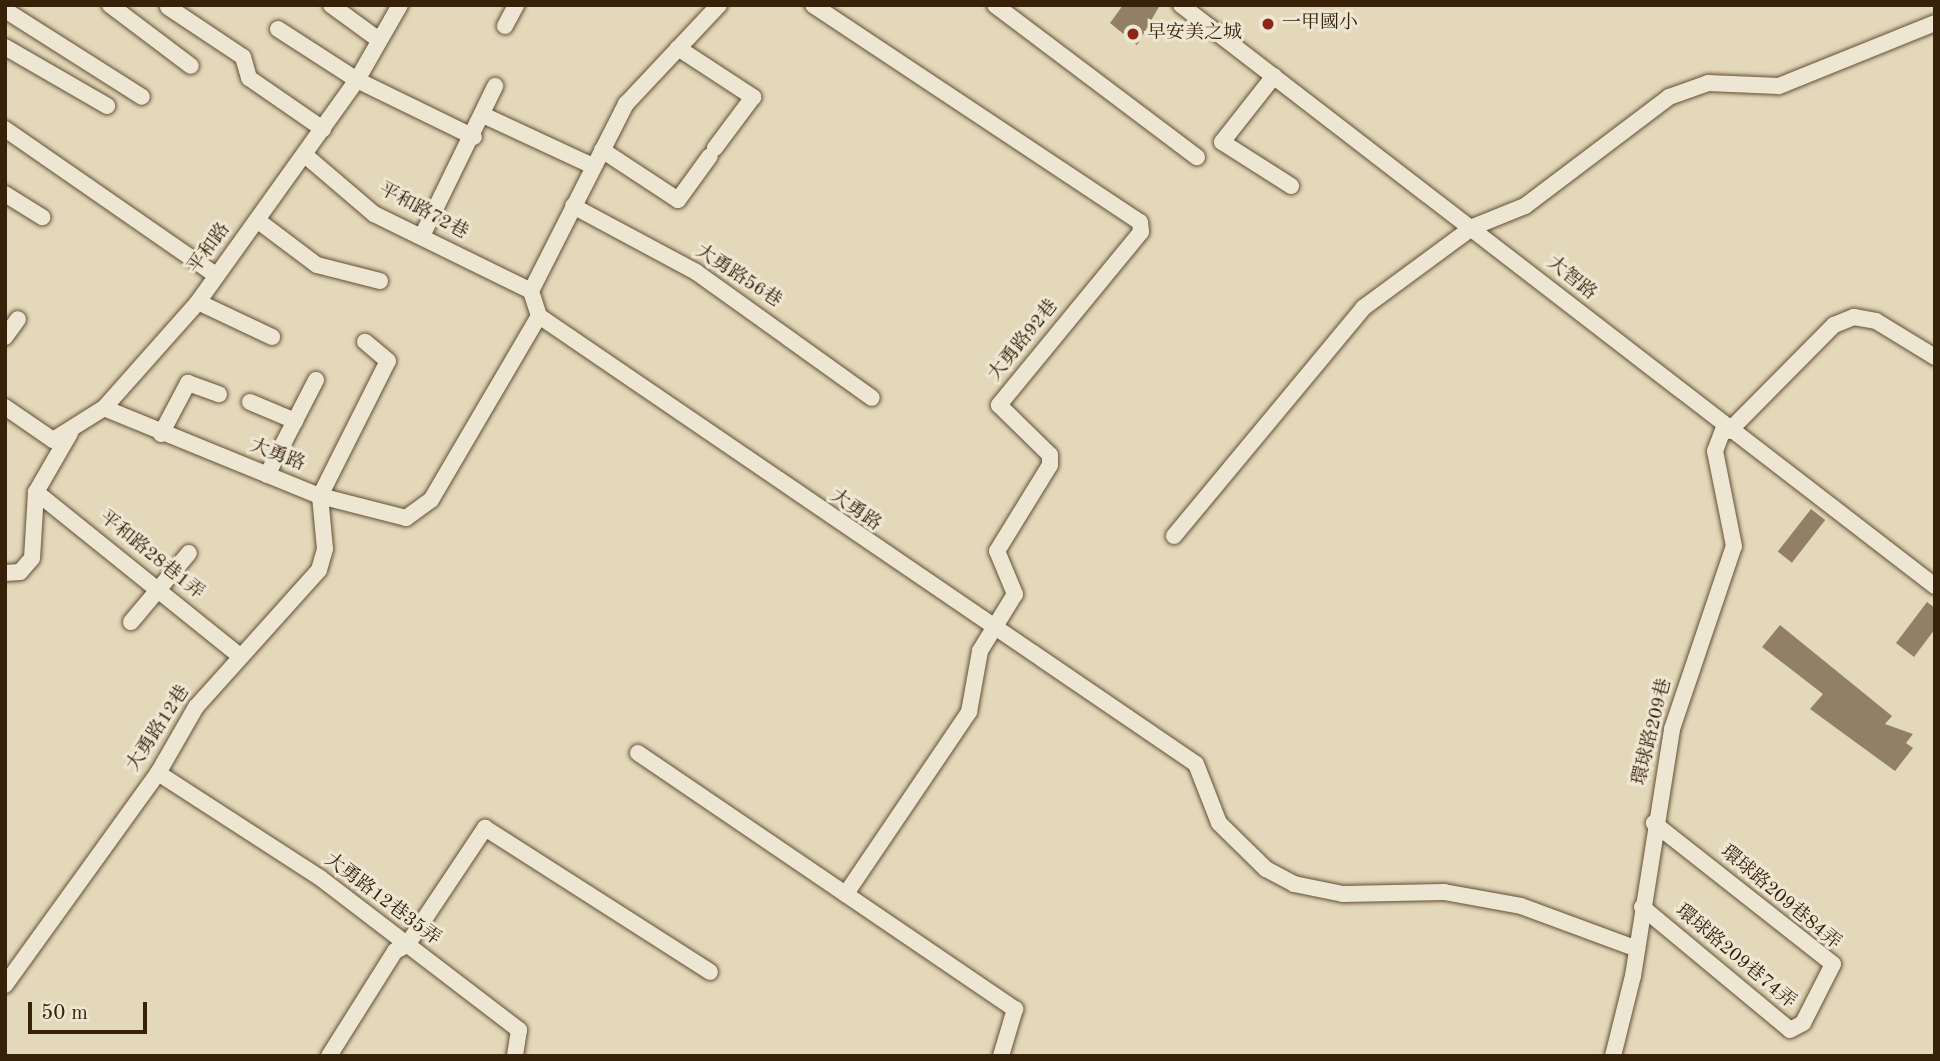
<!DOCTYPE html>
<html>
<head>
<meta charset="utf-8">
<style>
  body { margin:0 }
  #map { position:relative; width:1940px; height:1061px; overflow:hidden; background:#e4d8ba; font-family:"Old Standard TT","Noto Serif TC",serif }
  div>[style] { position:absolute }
  .building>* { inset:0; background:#918065; transform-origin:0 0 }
  .roads { filter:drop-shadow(0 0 2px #634f35) drop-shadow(0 0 2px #634f35) }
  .minor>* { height:16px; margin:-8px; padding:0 8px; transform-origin:8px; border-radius:8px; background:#ede6d2 }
  .dots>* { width:19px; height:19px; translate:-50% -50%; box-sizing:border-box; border:4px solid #ede6d2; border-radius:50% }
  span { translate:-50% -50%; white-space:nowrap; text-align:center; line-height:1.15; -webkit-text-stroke:6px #ede6d2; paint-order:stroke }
  .poi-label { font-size:19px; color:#382109 }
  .left { translate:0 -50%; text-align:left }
  .street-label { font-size:19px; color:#382109 }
  .frame { position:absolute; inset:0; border:7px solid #382109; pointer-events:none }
  .scale { position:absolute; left:28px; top:1002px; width:119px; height:32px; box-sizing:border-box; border:4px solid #382109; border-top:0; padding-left:9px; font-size:21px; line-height:24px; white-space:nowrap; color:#382109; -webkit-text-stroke:5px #ede6d2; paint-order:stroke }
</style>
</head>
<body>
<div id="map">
  <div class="building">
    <div style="clip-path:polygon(1123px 5px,1160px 5px,1137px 45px,1110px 23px)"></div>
    <div style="left:1811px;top:509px;width:18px;height:54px;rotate:38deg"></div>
    <div style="clip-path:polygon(1927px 602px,1935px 608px,1935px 629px,1914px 657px,1896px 643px)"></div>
    <div style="clip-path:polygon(1780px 625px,1892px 716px,1885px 724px,1913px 734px,1906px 743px,1913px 748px,1895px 771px,1810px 709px,1823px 694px,1762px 647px)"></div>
  </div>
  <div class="roads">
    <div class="minor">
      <div style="left:110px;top:5px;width:101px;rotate:37deg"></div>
      <div style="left:331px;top:5px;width:59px;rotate:36.1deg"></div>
      <div style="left:813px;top:5px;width:392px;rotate:33.6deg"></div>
      <div style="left:1140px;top:222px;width:10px;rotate:84deg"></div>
      <div style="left:1141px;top:232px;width:224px;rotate:129.4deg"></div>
      <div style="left:999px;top:405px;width:71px;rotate:44.4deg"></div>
      <div style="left:1050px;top:455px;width:10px;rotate:90deg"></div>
      <div style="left:1050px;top:465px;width:101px;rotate:121.6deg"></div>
      <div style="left:997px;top:551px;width:47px;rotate:67.3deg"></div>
      <div style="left:1015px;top:594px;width:67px;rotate:121.6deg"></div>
      <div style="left:980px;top:651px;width:62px;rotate:100.2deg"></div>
      <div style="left:969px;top:712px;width:220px;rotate:124.1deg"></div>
      <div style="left:995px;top:5px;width:253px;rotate:37deg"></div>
      <div style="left:1181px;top:5px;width:952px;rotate:37.62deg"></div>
      <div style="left:168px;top:7px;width:90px;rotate:33.7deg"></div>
      <div style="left:243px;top:57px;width:22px;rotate:74deg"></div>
      <div style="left:249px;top:78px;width:90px;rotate:34.6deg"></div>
      <div style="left:5px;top:10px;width:162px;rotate:32.4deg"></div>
      <div style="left:505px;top:26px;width:24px;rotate:-62deg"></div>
      <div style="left:278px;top:29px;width:94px;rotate:32.8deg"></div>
      <div style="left:357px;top:80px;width:130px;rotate:26deg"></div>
      <div style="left:5px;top:47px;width:118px;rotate:30deg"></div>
      <div style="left:678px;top:48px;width:90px;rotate:33.2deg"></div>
      <div style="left:753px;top:97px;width:64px;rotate:126.7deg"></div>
      <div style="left:1274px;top:76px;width:84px;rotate:128.2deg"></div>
      <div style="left:1222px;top:142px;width:82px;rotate:32.5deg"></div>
      <div style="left:483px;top:115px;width:121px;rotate:24.9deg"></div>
      <div style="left:5px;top:129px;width:257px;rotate:34.7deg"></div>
      <div style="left:602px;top:150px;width:91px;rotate:33.3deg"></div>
      <div style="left:678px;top:200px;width:54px;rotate:-54deg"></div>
      <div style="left:305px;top:155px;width:91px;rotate:40.5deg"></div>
      <div style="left:374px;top:214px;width:175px;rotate:26.1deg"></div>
      <div style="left:5px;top:194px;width:44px;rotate:31.9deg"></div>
      <div style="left:573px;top:206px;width:140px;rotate:28.2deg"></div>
      <div style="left:696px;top:272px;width:216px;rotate:35.6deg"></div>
      <div style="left:257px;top:220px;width:75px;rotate:36.9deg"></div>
      <div style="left:317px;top:265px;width:65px;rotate:14.3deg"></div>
      <div style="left:422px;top:236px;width:167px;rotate:-64deg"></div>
      <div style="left:198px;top:302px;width:82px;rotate:25.3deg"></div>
      <div style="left:539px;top:316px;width:795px;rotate:34.29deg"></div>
      <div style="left:1196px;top:764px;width:63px;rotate:68.7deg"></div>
      <div style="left:1219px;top:823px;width:66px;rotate:44.4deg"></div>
      <div style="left:1266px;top:869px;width:32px;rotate:28deg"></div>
      <div style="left:1294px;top:884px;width:50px;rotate:11.5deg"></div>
      <div style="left:1343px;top:894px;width:101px;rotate:-1.1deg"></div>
      <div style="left:1444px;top:892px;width:78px;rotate:10.3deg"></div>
      <div style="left:1521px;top:906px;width:124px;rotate:20.3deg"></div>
      <div style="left:5px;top:337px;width:22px;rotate:-54deg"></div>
      <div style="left:250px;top:402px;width:49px;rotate:22.9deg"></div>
      <div style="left:5px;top:407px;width:58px;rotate:34.5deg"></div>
      <div style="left:53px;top:440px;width:60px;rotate:-32.1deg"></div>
      <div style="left:104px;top:408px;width:142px;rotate:-48.4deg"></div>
      <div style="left:198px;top:302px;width:273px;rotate:-54.4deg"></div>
      <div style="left:357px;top:80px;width:86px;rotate:-60.2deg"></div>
      <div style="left:104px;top:408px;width:233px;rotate:22.2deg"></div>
      <div style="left:320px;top:496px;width:89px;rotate:14.3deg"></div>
      <div style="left:406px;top:518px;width:31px;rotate:-36deg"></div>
      <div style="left:431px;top:500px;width:213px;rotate:-59.6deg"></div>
      <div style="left:539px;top:316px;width:26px;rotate:-108deg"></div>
      <div style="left:531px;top:291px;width:210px;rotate:-63.1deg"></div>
      <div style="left:626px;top:104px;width:136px;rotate:-46.8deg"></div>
      <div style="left:1729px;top:431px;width:149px;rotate:-45.3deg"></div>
      <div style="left:1834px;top:325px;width:22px;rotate:-22deg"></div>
      <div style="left:1854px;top:317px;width:22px;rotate:10deg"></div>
      <div style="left:1876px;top:321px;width:69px;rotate:31.4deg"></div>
      <div style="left:161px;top:434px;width:58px;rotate:-62.1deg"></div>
      <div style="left:188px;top:383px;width:33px;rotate:20deg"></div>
      <div style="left:267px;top:475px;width:107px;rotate:-62.7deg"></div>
      <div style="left:36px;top:492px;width:260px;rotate:38.8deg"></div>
      <div style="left:1174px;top:536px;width:296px;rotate:-50.3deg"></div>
      <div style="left:1363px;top:308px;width:137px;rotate:-36.4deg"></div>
      <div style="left:1473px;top:227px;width:56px;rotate:-22deg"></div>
      <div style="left:1525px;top:206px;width:181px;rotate:-37.1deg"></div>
      <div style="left:1669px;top:97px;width:41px;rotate:-19.7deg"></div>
      <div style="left:1708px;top:83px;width:71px;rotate:2.4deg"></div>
      <div style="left:1779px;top:86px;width:168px;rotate:-22deg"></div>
      <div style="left:5px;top:573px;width:15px;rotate:-4deg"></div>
      <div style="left:20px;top:572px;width:18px;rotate:-49deg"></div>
      <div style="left:32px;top:558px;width:66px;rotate:-86.5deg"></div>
      <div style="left:36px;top:492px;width:68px;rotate:-60deg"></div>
      <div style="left:131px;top:622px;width:90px;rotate:-50deg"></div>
      <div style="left:638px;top:753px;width:456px;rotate:34.2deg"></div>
      <div style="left:1015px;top:1009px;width:49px;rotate:106.6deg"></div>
      <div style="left:158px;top:773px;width:192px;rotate:32.9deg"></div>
      <div style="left:319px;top:877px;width:252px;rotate:37.4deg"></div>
      <div style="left:519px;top:1030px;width:26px;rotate:99deg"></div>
      <div style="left:1642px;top:907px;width:192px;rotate:39.7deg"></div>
      <div style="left:1790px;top:1030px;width:15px;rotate:-28deg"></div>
      <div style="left:1803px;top:1023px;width:66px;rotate:-63deg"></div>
      <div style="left:1833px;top:964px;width:228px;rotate:-141.8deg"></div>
      <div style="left:5px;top:985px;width:261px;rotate:-54.2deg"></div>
      <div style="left:158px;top:773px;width:76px;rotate:-60.1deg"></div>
      <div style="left:196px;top:707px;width:184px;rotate:-48.1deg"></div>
      <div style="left:319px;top:570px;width:22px;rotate:-74deg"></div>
      <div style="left:325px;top:549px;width:53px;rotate:-95.4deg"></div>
      <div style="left:320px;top:496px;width:151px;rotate:-63.3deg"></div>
      <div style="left:388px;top:361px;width:30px;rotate:-140deg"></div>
      <div style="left:329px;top:1056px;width:124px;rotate:-57.8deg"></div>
      <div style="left:395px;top:951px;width:13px;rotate:-27deg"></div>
      <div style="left:407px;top:945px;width:141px;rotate:-56.3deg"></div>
      <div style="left:485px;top:828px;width:267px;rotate:32.6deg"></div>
      <div style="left:1613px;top:1056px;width:82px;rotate:-76deg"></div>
      <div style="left:1633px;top:976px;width:250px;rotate:-81deg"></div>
      <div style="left:1672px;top:729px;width:193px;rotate:-71.3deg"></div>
      <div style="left:1734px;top:546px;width:97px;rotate:-101.3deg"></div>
      <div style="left:1715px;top:451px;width:26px;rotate:-69deg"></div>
    </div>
  </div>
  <div class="dots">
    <div style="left:1268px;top:24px;background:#8f2418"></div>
    <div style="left:1133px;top:34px;background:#8f2418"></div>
  </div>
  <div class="poi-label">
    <span class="left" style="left:1282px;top:24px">一甲國小</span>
    <span class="left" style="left:1147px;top:34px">早安美之城</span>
  </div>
  <div class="street-label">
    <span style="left:423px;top:212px;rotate:28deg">平和路72巷</span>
    <span style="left:210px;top:249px;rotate:-54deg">平和路</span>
    <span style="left:738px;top:277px;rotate:33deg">大勇路56巷</span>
    <span style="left:1571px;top:279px;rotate:39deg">大智路</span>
    <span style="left:1024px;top:341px;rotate:-51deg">大勇路92巷</span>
    <span style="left:277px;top:456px;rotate:21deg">大勇路</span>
    <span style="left:855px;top:511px;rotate:35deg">大勇路</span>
    <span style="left:151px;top:556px;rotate:39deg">平和路28巷1弄</span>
    <span style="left:159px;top:729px;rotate:-57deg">大勇路12巷</span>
    <span style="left:1653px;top:732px;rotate:-76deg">環球路209巷</span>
    <span style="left:1780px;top:898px;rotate:40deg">環球路209巷84弄</span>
    <span style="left:382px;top:900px;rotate:37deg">大勇路12巷35弄</span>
    <span style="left:1735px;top:957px;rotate:40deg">環球路209巷74弄</span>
  </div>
  <div class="frame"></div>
  <div class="scale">50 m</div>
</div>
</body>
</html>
